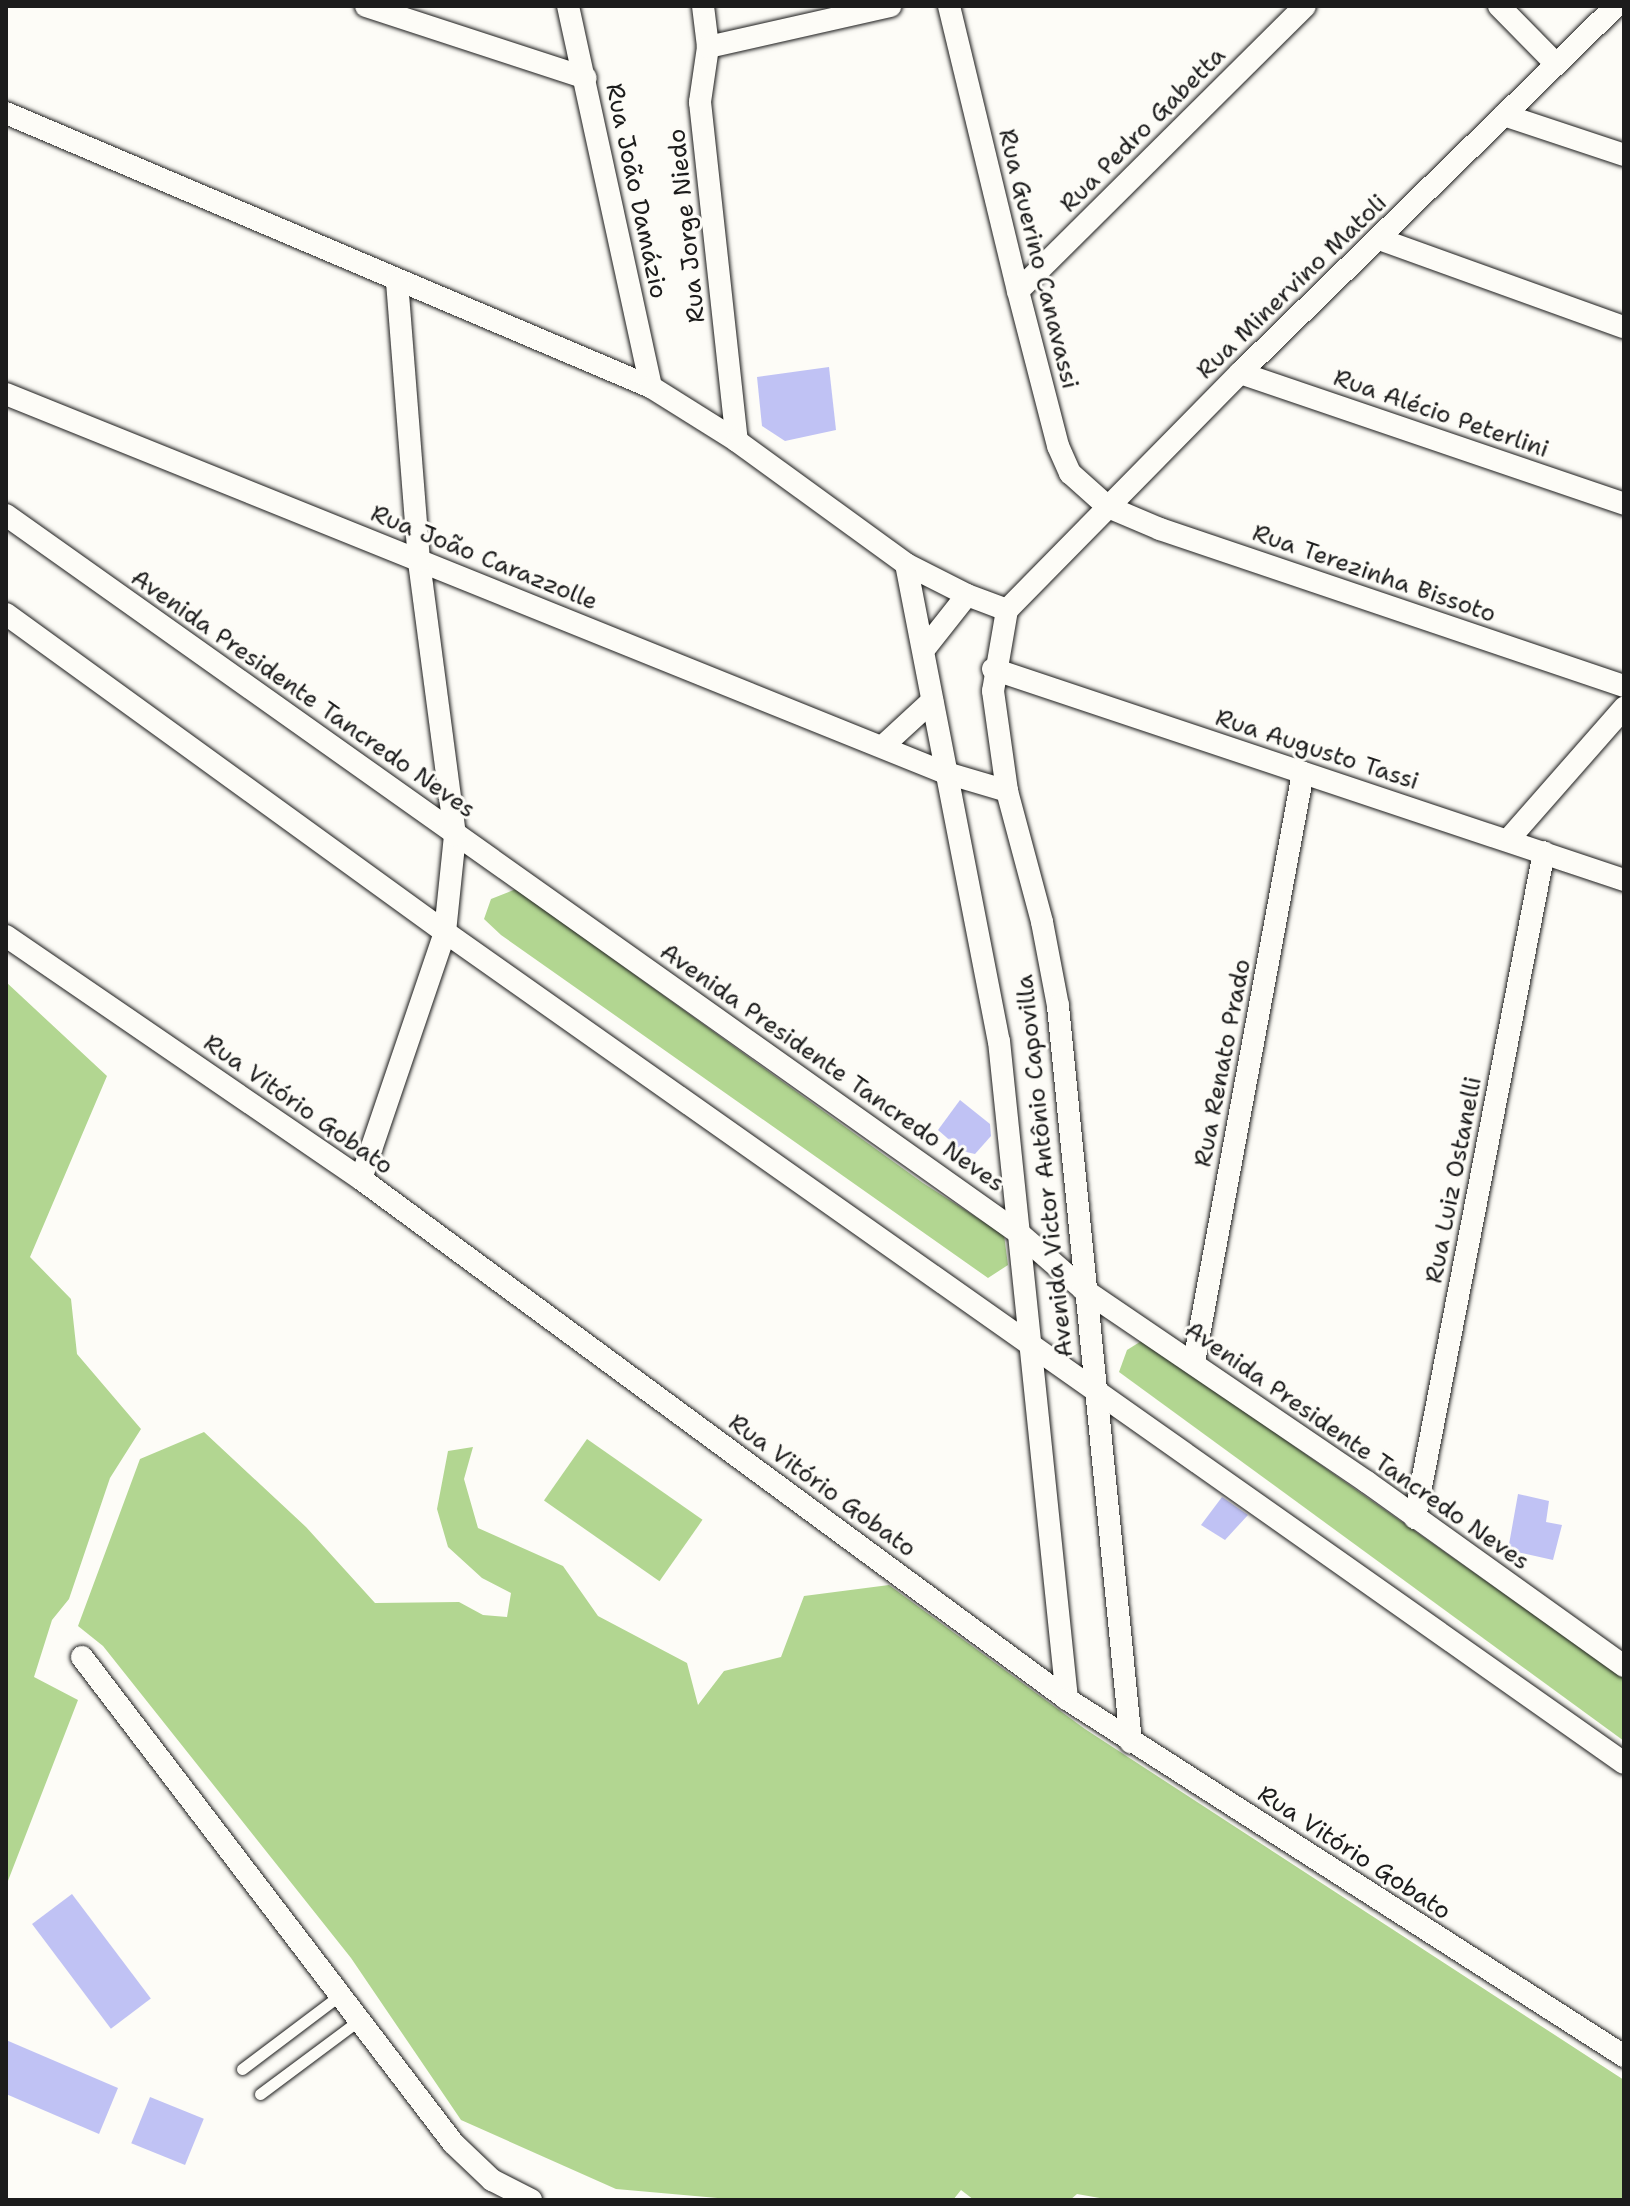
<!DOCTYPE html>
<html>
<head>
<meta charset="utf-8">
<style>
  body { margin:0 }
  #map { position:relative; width:1630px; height:2206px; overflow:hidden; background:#fdfcf7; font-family:"Shantell Sans",sans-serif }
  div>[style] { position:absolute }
  .green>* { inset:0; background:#b2d691; transform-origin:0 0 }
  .building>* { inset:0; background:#c0c2f4; transform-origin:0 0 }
  .roads { filter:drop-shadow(0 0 2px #1c1c1c) drop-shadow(0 0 2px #1c1c1c) }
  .lane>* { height:11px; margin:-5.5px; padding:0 5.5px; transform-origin:5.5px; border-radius:5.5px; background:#fdfcf7 }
  .street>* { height:22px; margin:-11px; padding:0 11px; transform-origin:11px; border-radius:11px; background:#fdfcf7 }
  span { translate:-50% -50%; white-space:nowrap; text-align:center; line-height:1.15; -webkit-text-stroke:6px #fdfcf7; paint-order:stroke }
  .street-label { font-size:24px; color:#1c1c1c }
  .frame { position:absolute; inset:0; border:8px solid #1c1c1c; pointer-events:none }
</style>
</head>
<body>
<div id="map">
  <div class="green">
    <div style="clip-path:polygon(516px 889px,923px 1183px,1004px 1235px,1008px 1265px,988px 1278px,501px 935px,484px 919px,491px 899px)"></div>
    <div style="clip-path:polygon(6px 982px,107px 1076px,30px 1257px,71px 1299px,77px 1354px,141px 1429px,110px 1478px,69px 1599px,52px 1620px,34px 1677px,78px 1700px,6px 1886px)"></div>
    <div style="clip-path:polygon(1143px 1340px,1624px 1678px,1624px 1741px,1119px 1372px,1127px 1350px)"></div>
    <div style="clip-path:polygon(204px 1432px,306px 1527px,375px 1603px,459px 1602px,483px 1615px,507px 1617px,511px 1593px,482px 1578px,448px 1547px,437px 1509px,448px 1451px,473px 1447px,464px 1479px,478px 1528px,563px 1566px,598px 1616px,687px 1663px,698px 1705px,724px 1671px,781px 1657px,804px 1596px,889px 1585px,1085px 1729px,1624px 2080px,1624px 2200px,1111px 2200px,1077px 2194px,1070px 2200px,974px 2200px,961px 2190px,953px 2200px,740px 2200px,616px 2189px,461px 2120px,351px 1958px,103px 1646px,78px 1626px,140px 1459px)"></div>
    <div style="left:587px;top:1439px;width:141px;height:75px;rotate:35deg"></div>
  </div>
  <div class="building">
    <div style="clip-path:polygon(829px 367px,836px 430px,785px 441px,762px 426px,757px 377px)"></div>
    <div style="clip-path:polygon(960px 1100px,990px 1124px,991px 1136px,975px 1154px,962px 1151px,938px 1130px)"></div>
    <div style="clip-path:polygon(1518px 1494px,1549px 1501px,1546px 1522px,1562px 1525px,1553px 1560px,1508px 1550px)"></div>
    <div style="clip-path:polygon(1222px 1497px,1248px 1515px,1225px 1540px,1201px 1525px)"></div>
    <div style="left:72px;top:1894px;width:131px;height:50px;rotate:53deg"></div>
    <div style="clip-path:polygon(6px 2040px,118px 2088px,99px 2134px,6px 2094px)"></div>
    <div style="left:150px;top:2097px;width:58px;height:50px;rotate:22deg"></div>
  </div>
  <div class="roads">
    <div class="lane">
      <div style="left:242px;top:2069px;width:121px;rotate:-37deg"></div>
      <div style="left:260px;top:2094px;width:122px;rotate:-36.7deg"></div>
    </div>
    <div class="street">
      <div style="left:366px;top:6px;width:231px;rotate:18.1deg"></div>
      <div style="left:568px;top:6px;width:390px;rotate:77.7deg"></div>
      <div style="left:703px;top:6px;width:41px;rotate:83deg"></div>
      <div style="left:708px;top:47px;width:56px;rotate:98.3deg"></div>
      <div style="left:700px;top:102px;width:341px;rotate:83.8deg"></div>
      <div style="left:949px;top:6px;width:293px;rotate:76.4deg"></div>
      <div style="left:1018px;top:291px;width:160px;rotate:75.5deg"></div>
      <div style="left:1058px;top:446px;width:30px;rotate:66deg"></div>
      <div style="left:1070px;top:473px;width:51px;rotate:41.8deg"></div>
      <div style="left:1108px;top:507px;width:56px;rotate:22.9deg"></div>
      <div style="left:1160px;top:529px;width:490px;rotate:18.7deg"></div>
      <div style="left:1499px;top:6px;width:81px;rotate:45.5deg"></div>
      <div style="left:708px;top:47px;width:187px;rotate:-12.7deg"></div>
      <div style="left:6px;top:113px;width:701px;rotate:23.02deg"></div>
      <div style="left:651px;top:387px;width:102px;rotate:32.1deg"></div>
      <div style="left:737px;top:441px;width:209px;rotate:36deg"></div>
      <div style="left:906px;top:564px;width:68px;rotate:26.9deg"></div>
      <div style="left:1504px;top:115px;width:126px;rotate:18.4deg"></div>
      <div style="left:1379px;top:239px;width:260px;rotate:19.8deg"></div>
      <div style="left:1018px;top:291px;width:404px;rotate:-44.8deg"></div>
      <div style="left:1240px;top:373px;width:406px;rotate:18.8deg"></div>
      <div style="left:6px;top:394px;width:1010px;rotate:21.97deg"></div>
      <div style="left:943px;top:772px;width:67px;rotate:16.5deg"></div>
      <div style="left:6px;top:515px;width:1243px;rotate:35.34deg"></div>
      <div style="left:1020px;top:1234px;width:84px;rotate:41.1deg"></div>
      <div style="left:1083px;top:1289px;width:343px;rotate:34.2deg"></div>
      <div style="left:1367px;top:1482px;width:316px;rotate:35.6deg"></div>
      <div style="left:906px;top:564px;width:486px;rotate:79deg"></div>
      <div style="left:999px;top:1041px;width:662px;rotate:84.1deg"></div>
      <div style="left:1007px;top:610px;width:332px;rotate:-45.5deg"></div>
      <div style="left:1240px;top:373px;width:525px;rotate:-44.31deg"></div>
      <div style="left:6px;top:614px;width:542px;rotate:35.92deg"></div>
      <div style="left:445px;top:932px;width:1442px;rotate:35.18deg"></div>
      <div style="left:926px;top:647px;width:66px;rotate:-51.7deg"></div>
      <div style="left:967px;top:595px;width:43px;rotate:20.6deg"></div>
      <div style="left:1007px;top:610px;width:82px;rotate:99.8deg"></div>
      <div style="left:993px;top:691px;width:101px;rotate:82deg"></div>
      <div style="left:1007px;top:791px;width:136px;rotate:75deg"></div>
      <div style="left:1042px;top:922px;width:86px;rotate:79.2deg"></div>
      <div style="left:1058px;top:1006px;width:740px;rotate:84.34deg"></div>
      <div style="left:993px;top:669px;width:665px;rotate:18.49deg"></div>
      <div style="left:883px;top:746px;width:67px;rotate:-42.6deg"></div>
      <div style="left:1508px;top:840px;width:176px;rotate:-48.7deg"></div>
      <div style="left:6px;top:936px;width:430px;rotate:34.4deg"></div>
      <div style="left:361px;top:1179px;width:877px;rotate:36.37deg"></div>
      <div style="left:1067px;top:1699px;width:662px;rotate:32.66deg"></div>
      <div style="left:361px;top:1179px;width:261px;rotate:-71.2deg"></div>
      <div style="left:445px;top:932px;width:98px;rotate:-84.1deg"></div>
      <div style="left:455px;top:835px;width:276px;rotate:-97.5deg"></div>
      <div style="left:419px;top:561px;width:279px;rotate:-94.5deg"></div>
      <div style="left:1194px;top:1362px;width:599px;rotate:-79.52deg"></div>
      <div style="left:1415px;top:1518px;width:678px;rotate:-79.04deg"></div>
      <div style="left:82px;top:1657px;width:611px;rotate:52.64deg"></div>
      <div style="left:453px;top:2143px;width:54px;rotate:43.5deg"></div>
      <div style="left:492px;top:2180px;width:44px;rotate:27.1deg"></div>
    </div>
  </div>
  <div class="street-label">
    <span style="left:1143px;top:130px;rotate:-45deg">Rua Pedro Gabetta</span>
    <span style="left:636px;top:191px;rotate:78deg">Rua João Damázio</span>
    <span style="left:687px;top:226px;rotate:-96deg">Rua Jorge Niedo</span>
    <span style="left:1038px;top:259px;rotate:76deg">Rua Guerino Canavassi</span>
    <span style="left:1292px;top:287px;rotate:-44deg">Rua Minervino Matoli</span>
    <span style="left:1441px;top:414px;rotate:19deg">Rua Alécio Peterlini</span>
    <span style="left:484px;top:558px;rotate:22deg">Rua João Carazzolle</span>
    <span style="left:1374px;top:574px;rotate:19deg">Rua Terezinha Bissoto</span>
    <span style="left:303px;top:694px;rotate:35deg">Avenida Presidente Tancredo Neves</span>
    <span style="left:1317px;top:750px;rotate:18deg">Rua Augusto Tassi</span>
    <span style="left:1223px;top:1063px;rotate:-79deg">Rua Renato Prado</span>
    <span style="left:832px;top:1068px;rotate:35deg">Avenida Presidente Tancredo Neves</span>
    <span style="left:298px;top:1105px;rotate:35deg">Rua Vitório Gobato</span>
    <span style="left:1045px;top:1166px;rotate:-96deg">Avenida Victor Antônio Capovilla</span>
    <span style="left:1454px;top:1180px;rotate:-79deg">Rua Luiz Ostanelli</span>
    <span style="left:1357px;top:1446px;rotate:35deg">Avenida Presidente Tancredo Neves</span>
    <span style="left:822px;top:1486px;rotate:36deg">Rua Vitório Gobato</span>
    <span style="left:1354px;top:1853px;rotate:33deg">Rua Vitório Gobato</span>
  </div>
  <div class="frame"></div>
</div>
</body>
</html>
